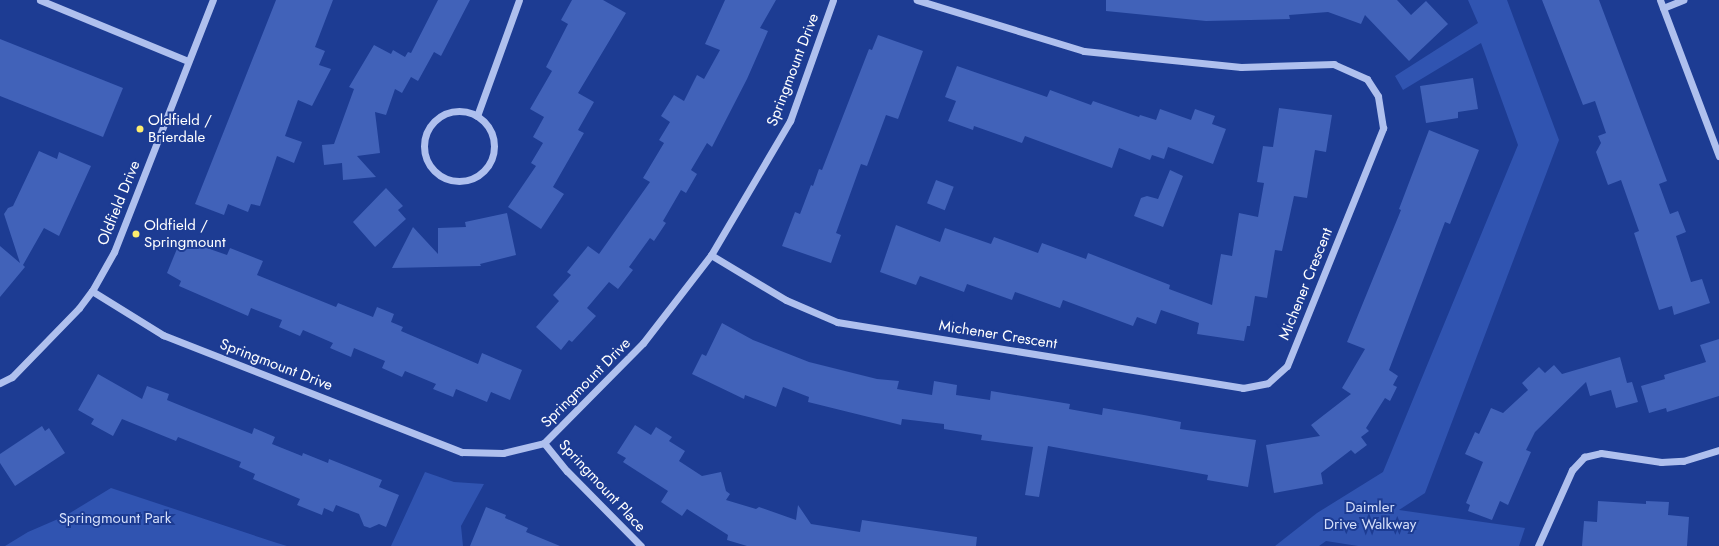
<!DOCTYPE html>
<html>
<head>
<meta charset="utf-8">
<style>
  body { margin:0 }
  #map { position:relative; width:1719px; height:546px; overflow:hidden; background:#1d3c93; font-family:Jost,sans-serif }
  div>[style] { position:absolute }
  .green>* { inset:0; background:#3054b1 }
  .building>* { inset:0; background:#4162b9; transform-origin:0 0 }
  .minor>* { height:7px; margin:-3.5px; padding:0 3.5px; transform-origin:3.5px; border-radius:3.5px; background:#afc0ee }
  .minor>.ring { margin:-3.5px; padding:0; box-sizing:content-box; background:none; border:7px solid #afc0ee; border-radius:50% }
  .dots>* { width:11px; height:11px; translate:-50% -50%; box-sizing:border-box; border:2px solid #1d3c93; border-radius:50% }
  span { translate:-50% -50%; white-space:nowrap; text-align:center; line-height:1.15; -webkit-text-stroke:4px #1d3c93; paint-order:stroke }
  .street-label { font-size:15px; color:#fff }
  .poi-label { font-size:15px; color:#fff }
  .left { translate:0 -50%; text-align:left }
  .park-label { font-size:15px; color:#d5dffa }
</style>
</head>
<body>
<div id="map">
  <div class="green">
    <div style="clip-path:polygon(1468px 0,1507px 0,1559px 140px,1425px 493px,1399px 510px,1525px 528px,1519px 546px,1358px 546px,1326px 541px,1319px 546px,1275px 546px,1317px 513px,1383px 472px,1518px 145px,1481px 43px,1403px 90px,1395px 76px,1478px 23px)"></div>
    <div style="clip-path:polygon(425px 472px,454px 482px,484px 484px,461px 526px,463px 546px,391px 546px)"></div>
    <div style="clip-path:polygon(111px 488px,277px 543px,287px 546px,5px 546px,28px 532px,65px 516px)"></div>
  </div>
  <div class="building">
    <div style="clip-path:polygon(276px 0,333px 0,315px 47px,325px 51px,319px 65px,331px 69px,312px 106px,298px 100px,285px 136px,302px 142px,294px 163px,277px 156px,260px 206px,251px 204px,248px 212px,228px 204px,224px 215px,195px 204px)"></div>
    <div style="clip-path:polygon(438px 0,470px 0,441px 56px,434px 52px,418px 81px,411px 77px,402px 93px,395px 89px,386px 115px,375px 112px,380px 153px,357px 156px,376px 177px,343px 180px,342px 163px,324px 165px,322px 145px,334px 144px,354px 89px,349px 87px,374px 45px,391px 54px,393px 50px,405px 57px,408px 52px,411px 53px)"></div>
    <div style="clip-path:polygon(572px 0,603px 0,626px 13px,578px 93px,594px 102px,578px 130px,584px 133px,553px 187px,564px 194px,541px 229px,508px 207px,536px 166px,531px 163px,543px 143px,533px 137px,544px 117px,530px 109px,552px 71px,546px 67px,568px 24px,561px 20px)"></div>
    <div style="clip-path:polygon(725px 0,776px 0,760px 28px,768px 31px,747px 79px,712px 147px,707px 143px,691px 170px,697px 174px,686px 193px,681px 190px,663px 221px,666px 223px,654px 241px,650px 238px,629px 267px,633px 270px,618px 289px,609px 282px,587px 308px,596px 316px,572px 342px,569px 340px,561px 350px,536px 327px,559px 301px,553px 295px,571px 275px,567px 272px,575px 262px,588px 246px,599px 254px,650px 182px,643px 178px,664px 143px,659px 140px,670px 122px,661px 116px,674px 95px,684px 101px,697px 75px,704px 79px,720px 50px,705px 44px)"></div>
    <div style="clip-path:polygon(1106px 0,1397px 0,1411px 15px,1426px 1px,1448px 24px,1409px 61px,1365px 15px,1361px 24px,1328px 12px,1289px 15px,1290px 19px,1206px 21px,1106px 11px)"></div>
    <div style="clip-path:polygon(1542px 0,1599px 0,1667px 181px,1659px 184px,1670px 214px,1678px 211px,1686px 232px,1676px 236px,1691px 282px,1702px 279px,1710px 303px,1674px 315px,1672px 306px,1659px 310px,1634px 233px,1639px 231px,1621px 180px,1608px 185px,1596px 152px,1601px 143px,1598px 136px,1606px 133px,1595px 101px,1583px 105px)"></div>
    <div style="clip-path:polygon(878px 35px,923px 51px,898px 119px,886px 115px,867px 166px,861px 164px,836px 233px,841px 235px,831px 263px,782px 246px,795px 212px,800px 214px,811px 185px,813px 186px,819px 169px,822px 170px,869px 49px,872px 50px)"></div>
    <div style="clip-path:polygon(0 39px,123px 88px,103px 137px,0 96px)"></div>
    <div style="clip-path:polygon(957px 66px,1047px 97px,1050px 90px,1091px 105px,1093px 101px,1139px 117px,1140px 115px,1156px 120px,1160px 109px,1191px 120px,1195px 109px,1215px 116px,1212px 124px,1226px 129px,1213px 164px,1168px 147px,1164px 159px,1152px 155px,1150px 160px,1119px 148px,1112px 168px,1025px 136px,1022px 143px,974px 126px,973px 130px,948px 121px,956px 101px,945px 97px)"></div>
    <div style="clip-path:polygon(1473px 78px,1478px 109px,1458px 112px,1458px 118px,1426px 123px,1420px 86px)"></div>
    <div style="clip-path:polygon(1279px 108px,1332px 115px,1326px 152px,1315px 150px,1307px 198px,1294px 196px,1282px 251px,1275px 250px,1267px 298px,1255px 296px,1250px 326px,1247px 326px,1244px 341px,1197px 334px,1199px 323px,1161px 310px,1156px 324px,1137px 317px,1133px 326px,1063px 300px,1060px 308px,1015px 292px,1012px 300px,967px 284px,964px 292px,920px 276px,916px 285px,880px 272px,896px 225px,940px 242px,945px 228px,991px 244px,994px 237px,1038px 253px,1042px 243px,1086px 259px,1088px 253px,1170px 285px,1169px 289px,1212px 305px,1221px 254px,1232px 256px,1239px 213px,1258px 217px,1264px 183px,1257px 182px,1263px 146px,1273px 147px)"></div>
    <div style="clip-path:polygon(1429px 130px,1479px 150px,1450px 224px,1445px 222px,1389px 370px,1398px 376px,1393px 385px,1397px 387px,1390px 401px,1385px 398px,1366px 428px,1369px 431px,1361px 437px,1367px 445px,1355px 454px,1351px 450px,1321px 473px,1323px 484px,1274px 493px,1266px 445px,1320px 436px,1311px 425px,1351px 394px,1342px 388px,1365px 349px,1347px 342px,1401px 210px,1399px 209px)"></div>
    <div style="clip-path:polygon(39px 151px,57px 159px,59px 152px,91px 166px,59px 236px,44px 228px,23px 265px,25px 267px,0 297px,0 246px,20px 263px,4px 214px,8px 208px,13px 206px)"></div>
    <div style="clip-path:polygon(1170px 170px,1183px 176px,1163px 227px,1134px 216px,1141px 198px,1147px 196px,1158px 199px)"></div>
    <div style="left:936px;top:180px;width:19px;height:25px;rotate:21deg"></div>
    <div style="clip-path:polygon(386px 188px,403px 206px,398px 210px,406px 219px,375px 247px,353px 222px)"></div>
    <div style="clip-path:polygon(507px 213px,516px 255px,480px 264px,481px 266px,392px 268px,413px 227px,438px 254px,438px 228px,466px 227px,465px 222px)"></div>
    <div style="clip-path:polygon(181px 239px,227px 255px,230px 248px,263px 261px,257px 275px,336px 307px,338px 303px,373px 317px,377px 307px,394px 314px,391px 322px,403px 327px,401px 331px,478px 364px,482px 353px,522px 370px,510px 400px,491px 392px,487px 402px,456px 389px,453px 397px,433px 389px,436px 384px,405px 371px,402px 377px,382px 368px,385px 361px,354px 348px,351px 357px,330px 348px,333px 343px,303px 330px,300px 336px,279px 327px,282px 320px,251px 308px,248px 316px,179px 286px,181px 281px,167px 273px)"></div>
    <div style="clip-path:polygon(722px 323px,753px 340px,809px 362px,877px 379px,899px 381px,897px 389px,932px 395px,934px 381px,957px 385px,956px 395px,990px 400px,991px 391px,1070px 404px,1069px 409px,1102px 415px,1103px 408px,1144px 415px,1181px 422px,1180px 429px,1256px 440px,1248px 487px,1207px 480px,1208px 475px,1048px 446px,1039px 497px,1025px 495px,1033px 447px,981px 440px,982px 435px,944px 429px,944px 424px,902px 419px,901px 425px,808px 402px,809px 397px,783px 387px,776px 407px,745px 395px,744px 399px,692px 374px,702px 354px,706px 356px)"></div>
    <div style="clip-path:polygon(1719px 339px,1719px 396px,1667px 412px,1666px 408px,1649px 413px,1641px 386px,1665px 379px,1664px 375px,1706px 362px,1700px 345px)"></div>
    <div style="clip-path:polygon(1620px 357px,1627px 383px,1632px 382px,1638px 402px,1616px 408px,1611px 390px,1590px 396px,1586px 382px,1535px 432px,1526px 450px,1531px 452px,1508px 505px,1500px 501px,1492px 520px,1468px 511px,1470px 505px,1466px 503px,1483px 462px,1465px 454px,1475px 432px,1479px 434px,1491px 408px,1503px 413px,1528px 390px,1522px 383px,1539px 367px,1545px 373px,1554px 365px,1562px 374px)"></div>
    <div style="clip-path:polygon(98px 374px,142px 399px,147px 386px,169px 394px,167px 400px,189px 409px,252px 434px,254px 428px,275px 437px,272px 444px,302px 456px,303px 453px,328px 463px,329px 459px,382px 480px,379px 487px,399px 495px,386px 527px,379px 524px,370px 528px,364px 526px,359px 514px,336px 505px,333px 512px,324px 508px,322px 515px,297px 505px,300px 499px,253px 479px,255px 474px,239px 467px,241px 462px,178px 437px,176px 441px,122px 419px,113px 436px,91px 424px,94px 419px,78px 410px)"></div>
    <div style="clip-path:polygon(635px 425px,651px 435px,656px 427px,672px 437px,669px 441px,685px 451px,679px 461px,702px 476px,721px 472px,726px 491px,730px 494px,726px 500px,756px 509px,759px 507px,796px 520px,798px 505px,811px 524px,860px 532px,862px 520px,977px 537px,976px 546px,747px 546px,727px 540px,728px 535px,687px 509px,682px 516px,661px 502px,668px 491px,623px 462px,626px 458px,617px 453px)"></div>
    <div style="clip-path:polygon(42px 426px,45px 431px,49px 428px,65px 453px,15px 486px,0 463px,0 454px)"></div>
    <div style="clip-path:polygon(1598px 501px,1646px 504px,1646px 501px,1669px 502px,1668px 515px,1689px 517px,1687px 546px,1582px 546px,1584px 521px,1597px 522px)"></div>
    <div style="clip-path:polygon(486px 507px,506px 515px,505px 518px,528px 528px,526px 532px,560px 546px,470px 546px)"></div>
  </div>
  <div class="minor">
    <div style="left:40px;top:0;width:160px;rotate:22.4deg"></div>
    <div style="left:1660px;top:0;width:167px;rotate:69.3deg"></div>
    <div style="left:1663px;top:8px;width:22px;rotate:-22deg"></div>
    <div class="ring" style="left:424px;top:111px;width:63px;height:63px"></div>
    <div style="left:477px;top:116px;width:123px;rotate:-70.1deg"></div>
    <div style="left:711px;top:255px;width:87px;rotate:31deg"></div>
    <div style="left:786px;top:300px;width:56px;rotate:23.3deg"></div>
    <div style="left:837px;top:322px;width:411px;rotate:9.2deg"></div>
    <div style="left:1243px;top:388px;width:25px;rotate:-11deg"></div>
    <div style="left:1268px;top:383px;width:25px;rotate:-42deg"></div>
    <div style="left:1287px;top:366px;width:257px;rotate:-68deg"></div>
    <div style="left:1383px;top:128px;width:32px;rotate:-99deg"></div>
    <div style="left:1378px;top:96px;width:20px;rotate:-123deg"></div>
    <div style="left:1367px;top:79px;width:36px;rotate:-156deg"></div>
    <div style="left:1334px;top:64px;width:93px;rotate:178.2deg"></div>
    <div style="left:1241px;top:67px;width:158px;rotate:-174.2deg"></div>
    <div style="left:1084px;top:51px;width:175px;rotate:-163deg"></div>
    <div style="left:92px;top:291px;width:84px;rotate:31.8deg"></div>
    <div style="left:163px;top:335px;width:321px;rotate:21.4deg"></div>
    <div style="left:462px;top:452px;width:41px;rotate:1.4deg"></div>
    <div style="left:503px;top:453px;width:42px;rotate:-13.7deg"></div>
    <div style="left:544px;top:443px;width:141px;rotate:-45.3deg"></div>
    <div style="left:643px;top:343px;width:111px;rotate:-52.3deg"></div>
    <div style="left:711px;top:255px;width:156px;rotate:-59.5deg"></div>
    <div style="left:790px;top:121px;width:128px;rotate:-70.4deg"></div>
    <div style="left:0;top:383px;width:13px;rotate:-27deg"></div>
    <div style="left:12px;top:377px;width:96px;rotate:-45.8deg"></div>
    <div style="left:79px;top:308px;width:21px;rotate:-53deg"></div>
    <div style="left:92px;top:291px;width:45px;rotate:-60.6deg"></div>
    <div style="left:114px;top:252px;width:271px;rotate:-68.6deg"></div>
    <div style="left:544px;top:443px;width:36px;rotate:51deg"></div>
    <div style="left:567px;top:471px;width:105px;rotate:45.4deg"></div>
    <div style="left:1538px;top:546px;width:83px;rotate:-65.9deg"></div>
    <div style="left:1572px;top:470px;width:18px;rotate:-47deg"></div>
    <div style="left:1584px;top:457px;width:17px;rotate:-13deg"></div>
    <div style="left:1601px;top:453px;width:61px;rotate:8.5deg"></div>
    <div style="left:1661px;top:462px;width:22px;rotate:-3deg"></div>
    <div style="left:1683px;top:461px;width:38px;rotate:-17deg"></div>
  </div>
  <div class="dots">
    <div style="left:140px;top:129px;background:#feed6e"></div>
    <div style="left:136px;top:234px;background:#feed6e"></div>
  </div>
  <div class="street-label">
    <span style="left:793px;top:70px;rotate:-69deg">Springmount Drive</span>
    <span style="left:119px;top:203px;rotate:-68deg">Oldfield Drive</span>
    <span style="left:1306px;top:284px;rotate:-68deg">Michener Crescent</span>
    <span style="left:998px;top:335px;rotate:9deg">Michener Crescent</span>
    <span style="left:276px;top:365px;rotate:21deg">Springmount Drive</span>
    <span style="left:586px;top:383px;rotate:-45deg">Springmount Drive</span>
    <span style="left:602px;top:486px;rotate:47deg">Springmount Place</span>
  </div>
  <div class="poi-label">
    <span class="left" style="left:148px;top:129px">Oldfield /<br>Brierdale</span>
    <span class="left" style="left:144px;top:234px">Oldfield /<br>Springmount</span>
  </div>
  <div class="park-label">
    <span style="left:1370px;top:516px">Daimler<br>Drive Walkway</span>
    <span style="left:115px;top:519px">Springmount Park</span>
  </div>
</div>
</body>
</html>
